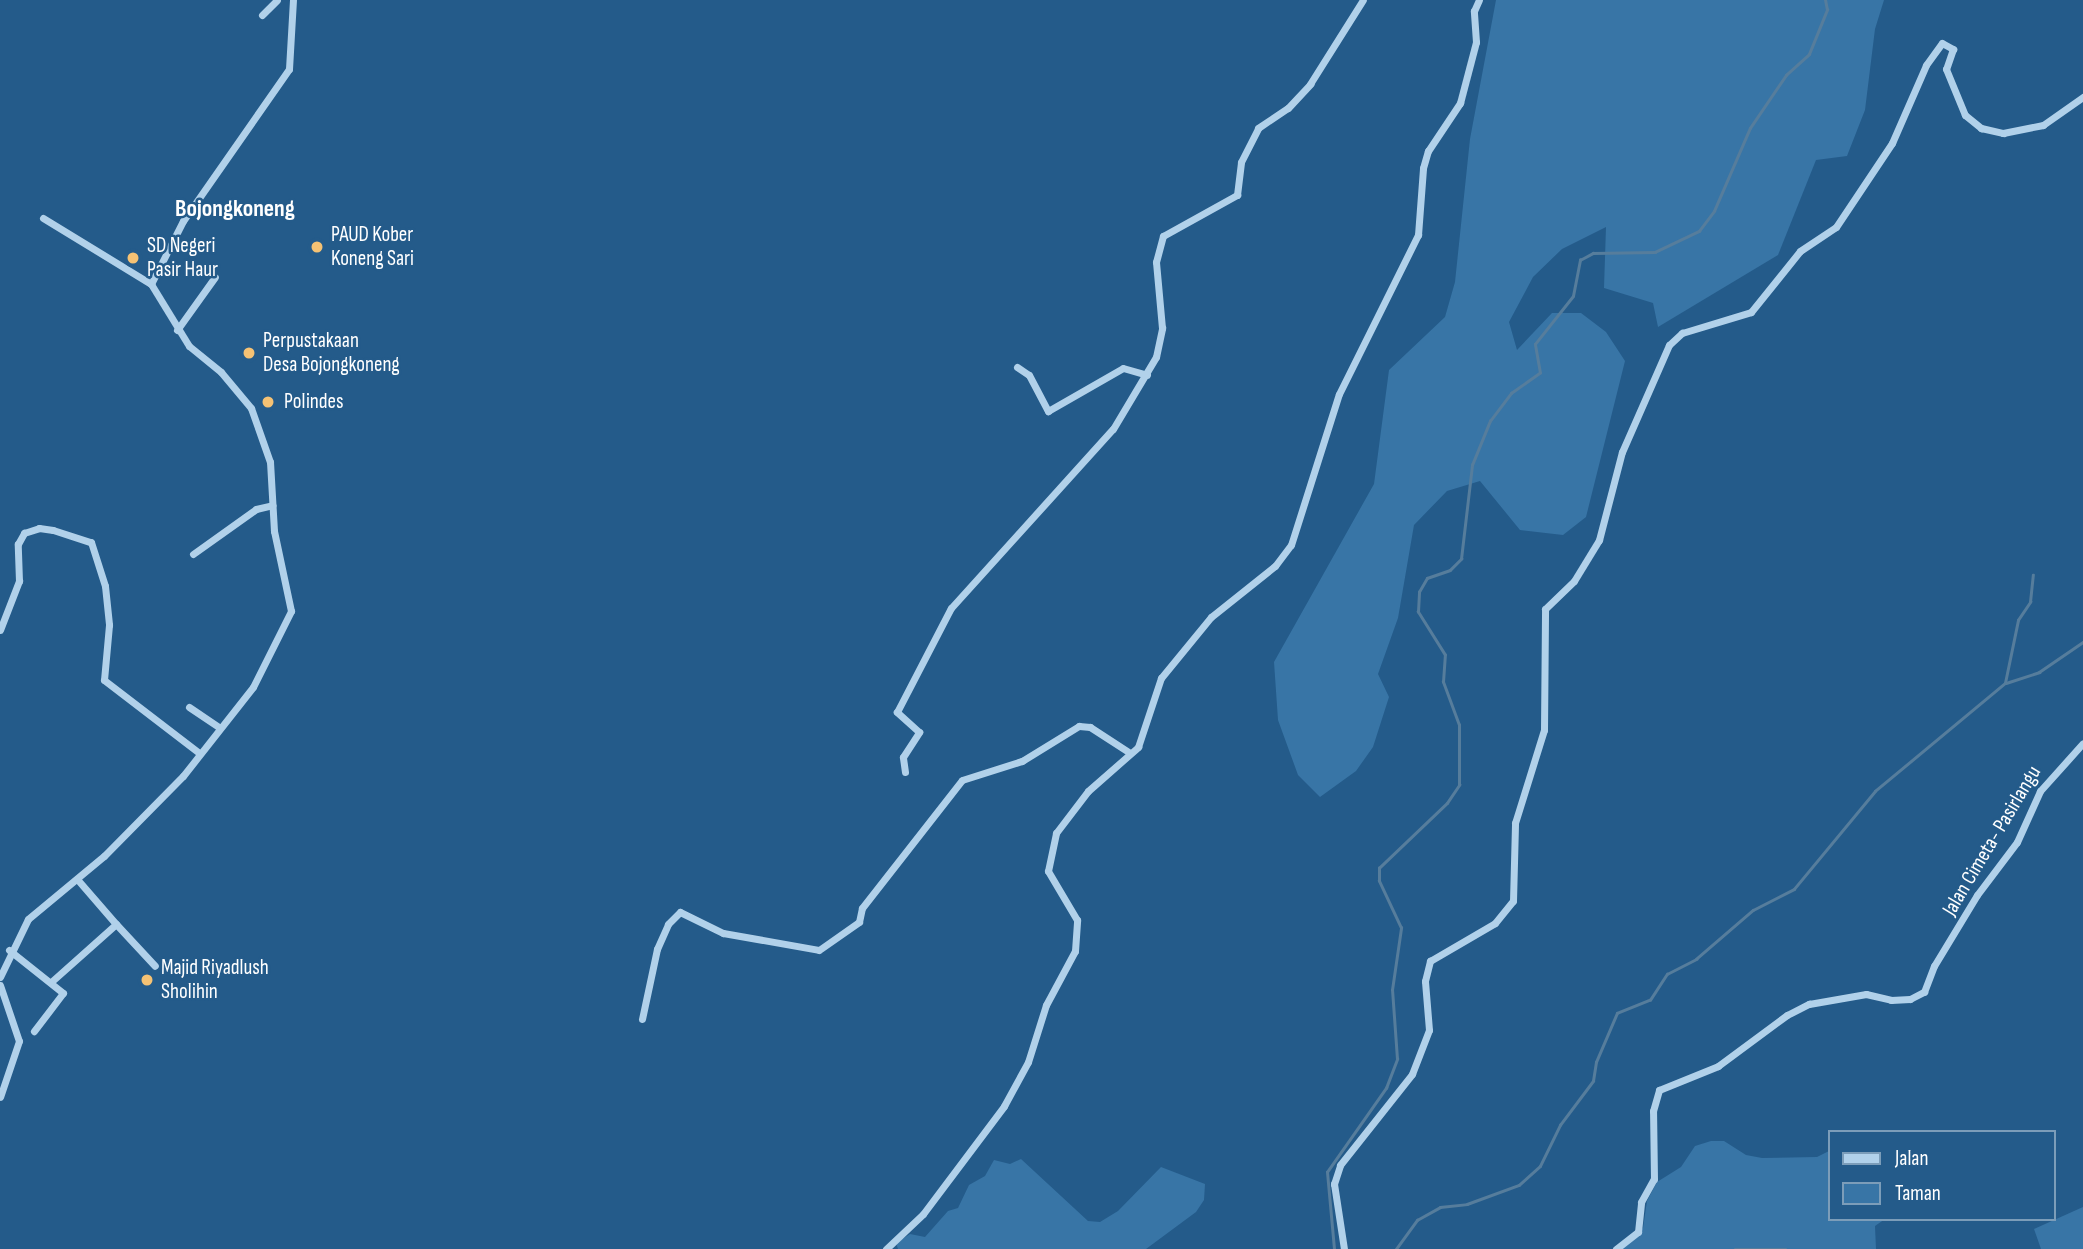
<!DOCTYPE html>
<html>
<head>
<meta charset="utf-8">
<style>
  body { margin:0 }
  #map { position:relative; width:2083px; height:1249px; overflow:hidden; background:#245b8a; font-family:"Sofia Sans Condensed",sans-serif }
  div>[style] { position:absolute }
  .green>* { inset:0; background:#3875a6 }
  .stream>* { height:2.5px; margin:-1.25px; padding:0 1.25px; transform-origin:1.25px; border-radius:1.25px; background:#567d9c }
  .street>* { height:7px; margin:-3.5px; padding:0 3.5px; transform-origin:3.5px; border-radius:3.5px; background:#b1d1ea }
  .dots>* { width:19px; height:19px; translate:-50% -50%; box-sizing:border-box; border:4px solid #245b8a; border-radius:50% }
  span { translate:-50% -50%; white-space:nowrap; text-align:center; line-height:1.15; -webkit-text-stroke:5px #245b8a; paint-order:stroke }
  .poi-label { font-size:21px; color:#fff }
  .left { translate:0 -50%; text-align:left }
  .street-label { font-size:21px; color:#fff }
  .quarter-label { font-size:24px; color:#fff; font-weight:700 }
  .legend { position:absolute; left:1828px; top:1130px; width:228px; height:91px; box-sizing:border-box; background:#245b8a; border:2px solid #7c9db9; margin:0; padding:9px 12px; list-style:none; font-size:21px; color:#fff }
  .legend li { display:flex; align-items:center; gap:14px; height:35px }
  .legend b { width:35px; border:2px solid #7c9db9 }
</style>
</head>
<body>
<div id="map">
  <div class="green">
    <div style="clip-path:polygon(1496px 0,1884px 0,1875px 29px,1865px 110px,1847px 156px,1816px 160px,1778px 255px,1658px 327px,1653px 303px,1604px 288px,1606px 227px,1562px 249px,1533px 277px,1509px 322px,1517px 350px,1552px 313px,1581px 313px,1606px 332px,1625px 361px,1586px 517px,1563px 535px,1520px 530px,1480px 481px,1447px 491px,1414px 525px,1398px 618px,1378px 674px,1389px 697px,1373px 747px,1356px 771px,1320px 797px,1298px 775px,1278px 720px,1274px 662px,1374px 484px,1389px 370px,1445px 317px,1455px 282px,1470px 139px)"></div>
    <div style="clip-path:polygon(1711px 1141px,1724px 1141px,1746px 1155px,1762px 1158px,1817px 1157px,1829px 1151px,1829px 1219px,1885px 1219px,1875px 1226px,1876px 1249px,1621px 1249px,1643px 1228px,1647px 1201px,1657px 1182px,1681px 1167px,1695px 1146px)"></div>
    <div style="clip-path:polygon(1021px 1159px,1088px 1221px,1100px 1222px,1118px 1211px,1161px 1167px,1205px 1184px,1204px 1200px,1196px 1212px,1146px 1249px,898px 1249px,896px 1243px,910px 1234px,925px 1237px,948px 1211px,958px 1208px,969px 1185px,985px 1176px,994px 1160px,1010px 1164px)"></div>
    <div style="clip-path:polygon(2083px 1207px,2083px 1249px,2041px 1249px,2034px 1229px)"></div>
  </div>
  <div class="stream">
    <div style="left:2006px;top:683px;width:35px;rotate:-18deg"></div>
    <div style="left:2039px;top:672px;width:53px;rotate:-34.3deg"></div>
    <div style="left:1334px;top:1249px;width:77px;rotate:-95.2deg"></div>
    <div style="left:1327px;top:1172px;width:103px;rotate:-54.9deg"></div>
    <div style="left:1386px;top:1088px;width:31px;rotate:-69deg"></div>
    <div style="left:1397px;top:1059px;width:69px;rotate:-94.1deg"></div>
    <div style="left:1392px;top:990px;width:63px;rotate:-81.7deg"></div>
    <div style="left:1401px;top:928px;width:52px;rotate:-115.1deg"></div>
    <div style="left:1379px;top:881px;width:13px;rotate:-90deg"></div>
    <div style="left:1379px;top:868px;width:94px;rotate:-43.7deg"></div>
    <div style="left:1447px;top:803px;width:22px;rotate:-56deg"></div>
    <div style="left:1459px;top:785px;width:60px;rotate:-90deg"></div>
    <div style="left:1459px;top:725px;width:46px;rotate:-110.4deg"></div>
    <div style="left:1443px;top:682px;width:27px;rotate:-86deg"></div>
    <div style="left:1445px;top:655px;width:51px;rotate:-122.1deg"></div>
    <div style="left:1418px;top:612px;width:20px;rotate:-87deg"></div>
    <div style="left:1419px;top:592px;width:16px;rotate:-60deg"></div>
    <div style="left:1427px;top:578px;width:24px;rotate:-19deg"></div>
    <div style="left:1450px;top:570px;width:16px;rotate:-45deg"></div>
    <div style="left:1461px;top:559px;width:95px;rotate:-83.3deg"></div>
    <div style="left:1472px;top:465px;width:48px;rotate:-67.8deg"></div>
    <div style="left:1490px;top:421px;width:35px;rotate:-53deg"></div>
    <div style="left:1511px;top:393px;width:35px;rotate:-35deg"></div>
    <div style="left:1540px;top:373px;width:29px;rotate:-100deg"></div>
    <div style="left:1535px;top:344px;width:61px;rotate:-51.6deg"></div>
    <div style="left:1573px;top:296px;width:37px;rotate:-79deg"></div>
    <div style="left:1580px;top:260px;width:15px;rotate:-28deg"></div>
    <div style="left:1593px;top:253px;width:62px;rotate:-0.9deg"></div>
    <div style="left:1655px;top:252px;width:49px;rotate:-25.5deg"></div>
    <div style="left:1699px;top:231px;width:25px;rotate:-53deg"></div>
    <div style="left:1714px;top:211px;width:90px;rotate:-66.6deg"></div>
    <div style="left:1750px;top:128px;width:64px;rotate:-55.8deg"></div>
    <div style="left:1786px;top:75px;width:31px;rotate:-42deg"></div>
    <div style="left:1809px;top:54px;width:48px;rotate:-67.8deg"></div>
    <div style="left:1827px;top:10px;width:10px;rotate:-101deg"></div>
    <div style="left:1396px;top:1249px;width:36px;rotate:-54deg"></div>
    <div style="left:1417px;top:1220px;width:26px;rotate:-29deg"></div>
    <div style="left:1440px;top:1207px;width:27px;rotate:-6deg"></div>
    <div style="left:1467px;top:1204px;width:55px;rotate:-20.1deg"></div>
    <div style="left:1519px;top:1185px;width:28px;rotate:-42deg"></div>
    <div style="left:1540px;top:1166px;width:46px;rotate:-64deg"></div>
    <div style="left:1560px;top:1125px;width:55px;rotate:-53.1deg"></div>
    <div style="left:1593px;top:1081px;width:19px;rotate:-81deg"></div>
    <div style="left:1596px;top:1062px;width:53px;rotate:-66.8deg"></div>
    <div style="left:1617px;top:1013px;width:35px;rotate:-22deg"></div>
    <div style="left:1650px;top:1000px;width:31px;rotate:-57deg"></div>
    <div style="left:1667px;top:974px;width:33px;rotate:-27deg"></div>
    <div style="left:1696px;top:959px;width:75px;rotate:-40.7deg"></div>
    <div style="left:1753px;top:910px;width:46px;rotate:-27.1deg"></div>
    <div style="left:1794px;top:889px;width:127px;rotate:-50.4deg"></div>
    <div style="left:1875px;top:791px;width:169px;rotate:-39.7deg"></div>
    <div style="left:2005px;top:683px;width:64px;rotate:-78.3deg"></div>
    <div style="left:2018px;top:620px;width:22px;rotate:-56deg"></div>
    <div style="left:2030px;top:602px;width:27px;rotate:-84deg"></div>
    <div style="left:1735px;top:1249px;width:51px"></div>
  </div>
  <div class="street">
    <div style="left:262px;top:15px;width:21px;rotate:-45deg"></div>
    <div style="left:43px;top:218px;width:127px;rotate:31.4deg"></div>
    <div style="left:177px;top:330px;width:65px;rotate:-54.4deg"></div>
    <div style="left:1017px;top:367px;width:14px;rotate:34deg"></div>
    <div style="left:1029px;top:375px;width:41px;rotate:62.2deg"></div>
    <div style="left:1048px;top:411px;width:86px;rotate:-29.8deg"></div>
    <div style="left:1123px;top:368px;width:25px;rotate:16deg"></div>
    <div style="left:193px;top:554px;width:77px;rotate:-35.5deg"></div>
    <div style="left:256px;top:509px;width:17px;rotate:-13deg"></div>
    <div style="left:0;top:630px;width:53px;rotate:-68.8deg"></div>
    <div style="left:19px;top:581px;width:37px;rotate:-92deg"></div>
    <div style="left:18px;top:544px;width:13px;rotate:-61deg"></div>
    <div style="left:24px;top:533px;width:16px;rotate:-18deg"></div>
    <div style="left:39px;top:528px;width:14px;rotate:8deg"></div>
    <div style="left:53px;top:530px;width:40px;rotate:18deg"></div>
    <div style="left:91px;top:542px;width:46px;rotate:72.3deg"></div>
    <div style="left:105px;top:586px;width:39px;rotate:84deg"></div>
    <div style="left:109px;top:625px;width:55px;rotate:95.2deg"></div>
    <div style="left:104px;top:680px;width:120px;rotate:37.5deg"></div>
    <div style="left:189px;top:707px;width:36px;rotate:34deg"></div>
    <div style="left:905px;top:772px;width:15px;rotate:-98deg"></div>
    <div style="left:903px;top:757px;width:30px;rotate:-57deg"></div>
    <div style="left:919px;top:732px;width:30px;rotate:-138deg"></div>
    <div style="left:897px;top:712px;width:117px;rotate:-62.6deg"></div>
    <div style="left:951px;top:608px;width:241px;rotate:-47.9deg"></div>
    <div style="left:1113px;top:429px;width:84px;rotate:-59.2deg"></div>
    <div style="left:1156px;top:357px;width:30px;rotate:-78deg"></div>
    <div style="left:1162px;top:328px;width:66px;rotate:-95.2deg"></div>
    <div style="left:1156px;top:262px;width:27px;rotate:-75deg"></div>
    <div style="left:1163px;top:236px;width:85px;rotate:-29deg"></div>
    <div style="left:1237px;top:195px;width:33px;rotate:-83deg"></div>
    <div style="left:1241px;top:162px;width:38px;rotate:-63deg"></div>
    <div style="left:1258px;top:128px;width:36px;rotate:-34deg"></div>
    <div style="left:1288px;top:108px;width:33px;rotate:-47deg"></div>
    <div style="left:1310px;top:84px;width:99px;rotate:-57.8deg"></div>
    <div style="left:77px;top:879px;width:60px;rotate:49.1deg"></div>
    <div style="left:9px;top:950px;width:69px;rotate:38.5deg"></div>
    <div style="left:63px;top:993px;width:48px;rotate:127.3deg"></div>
    <div style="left:0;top:977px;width:64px;rotate:-64.2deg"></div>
    <div style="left:28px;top:919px;width:99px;rotate:-39.7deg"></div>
    <div style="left:104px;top:856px;width:112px;rotate:-45.4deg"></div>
    <div style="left:183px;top:776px;width:113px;rotate:-51.8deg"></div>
    <div style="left:253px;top:687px;width:85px;rotate:-63.4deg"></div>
    <div style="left:291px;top:611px;width:82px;rotate:-102deg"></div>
    <div style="left:274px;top:531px;width:69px;rotate:-93.3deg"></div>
    <div style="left:270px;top:462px;width:57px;rotate:-109.4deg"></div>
    <div style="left:251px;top:408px;width:47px;rotate:-129.8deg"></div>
    <div style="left:221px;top:372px;width:41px;rotate:-140.9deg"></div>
    <div style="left:189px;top:346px;width:73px;rotate:-121.5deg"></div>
    <div style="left:151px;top:284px;width:71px;rotate:-63.1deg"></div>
    <div style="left:183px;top:221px;width:185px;rotate:-55.1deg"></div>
    <div style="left:289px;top:69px;width:69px;rotate:-86.7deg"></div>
    <div style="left:51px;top:982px;width:87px;rotate:-41.7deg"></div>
    <div style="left:116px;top:924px;width:57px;rotate:47.1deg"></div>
    <div style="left:0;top:985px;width:59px;rotate:71.3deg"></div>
    <div style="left:19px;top:1041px;width:59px;rotate:108.7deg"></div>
    <div style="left:642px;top:1019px;width:72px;rotate:-77.9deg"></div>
    <div style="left:657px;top:949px;width:27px;rotate:-66deg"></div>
    <div style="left:668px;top:924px;width:17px;rotate:-45deg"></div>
    <div style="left:680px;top:912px;width:48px;rotate:26deg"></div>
    <div style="left:723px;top:933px;width:97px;rotate:10deg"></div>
    <div style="left:819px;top:950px;width:49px;rotate:-35deg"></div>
    <div style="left:859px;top:922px;width:14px;rotate:-78deg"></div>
    <div style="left:862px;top:908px;width:162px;rotate:-52deg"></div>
    <div style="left:962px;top:780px;width:63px;rotate:-17.6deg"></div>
    <div style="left:1022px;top:761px;width:67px;rotate:-31.6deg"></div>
    <div style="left:1079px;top:726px;width:11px;rotate:5deg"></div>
    <div style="left:1090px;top:727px;width:48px;rotate:33deg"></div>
    <div style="left:886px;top:1249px;width:51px;rotate:-43.4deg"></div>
    <div style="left:923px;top:1214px;width:135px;rotate:-53.1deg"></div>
    <div style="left:1004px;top:1106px;width:50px;rotate:-61.4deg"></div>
    <div style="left:1028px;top:1062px;width:60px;rotate:-72.5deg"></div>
    <div style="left:1046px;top:1005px;width:61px;rotate:-61.8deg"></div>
    <div style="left:1075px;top:951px;width:31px;rotate:-86deg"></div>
    <div style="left:1077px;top:920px;width:57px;rotate:-120.6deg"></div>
    <div style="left:1048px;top:871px;width:39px;rotate:-78deg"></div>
    <div style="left:1056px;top:833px;width:53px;rotate:-52.7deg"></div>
    <div style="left:1088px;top:791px;width:67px;rotate:-41.3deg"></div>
    <div style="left:1138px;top:747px;width:73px;rotate:-71.6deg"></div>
    <div style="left:1161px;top:678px;width:79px;rotate:-50.7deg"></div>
    <div style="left:1211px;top:617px;width:82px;rotate:-38.6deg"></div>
    <div style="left:1275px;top:566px;width:26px;rotate:-53deg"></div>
    <div style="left:1291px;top:545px;width:158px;rotate:-72.4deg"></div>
    <div style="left:1339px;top:394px;width:178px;rotate:-63.6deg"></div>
    <div style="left:1418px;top:235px;width:67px;rotate:-85.7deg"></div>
    <div style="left:1423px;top:168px;width:18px;rotate:-74deg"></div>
    <div style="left:1428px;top:151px;width:58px;rotate:-56.3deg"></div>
    <div style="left:1460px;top:103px;width:63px;rotate:-75.3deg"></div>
    <div style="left:1476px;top:42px;width:31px;rotate:-94deg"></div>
    <div style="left:1474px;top:11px;width:12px;rotate:-66deg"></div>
    <div style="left:1344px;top:1249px;width:66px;rotate:-98.7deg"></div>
    <div style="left:1334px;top:1184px;width:20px;rotate:-72deg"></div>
    <div style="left:1340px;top:1165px;width:116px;rotate:-51.6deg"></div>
    <div style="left:1412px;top:1074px;width:47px;rotate:-68.9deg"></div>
    <div style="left:1429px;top:1030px;width:49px;rotate:-94.7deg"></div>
    <div style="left:1425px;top:981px;width:21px;rotate:-76deg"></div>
    <div style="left:1430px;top:961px;width:75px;rotate:-30.3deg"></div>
    <div style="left:1495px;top:923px;width:28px;rotate:-51deg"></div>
    <div style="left:1513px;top:901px;width:78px;rotate:-88.5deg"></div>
    <div style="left:1515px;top:823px;width:97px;rotate:-72.7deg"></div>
    <div style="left:1544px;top:730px;width:121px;rotate:-89.5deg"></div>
    <div style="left:1545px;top:609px;width:40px;rotate:-44deg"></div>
    <div style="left:1574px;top:581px;width:48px;rotate:-58.6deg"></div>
    <div style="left:1599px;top:540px;width:91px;rotate:-75.4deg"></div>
    <div style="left:1622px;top:452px;width:117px;rotate:-66.3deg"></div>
    <div style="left:1669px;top:345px;width:18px;rotate:-43deg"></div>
    <div style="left:1682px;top:333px;width:72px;rotate:-16.9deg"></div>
    <div style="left:1751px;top:312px;width:78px;rotate:-51.2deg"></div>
    <div style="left:1800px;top:251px;width:43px;rotate:-33.7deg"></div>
    <div style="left:1836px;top:227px;width:101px;rotate:-56.3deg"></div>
    <div style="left:1892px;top:143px;width:85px;rotate:-66.4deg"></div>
    <div style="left:1926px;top:65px;width:27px;rotate:-54deg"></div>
    <div style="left:1942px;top:43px;width:13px;rotate:29deg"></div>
    <div style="left:1953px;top:49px;width:21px;rotate:109deg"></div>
    <div style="left:1946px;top:69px;width:50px;rotate:67.6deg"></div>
    <div style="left:1965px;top:115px;width:21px;rotate:39deg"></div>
    <div style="left:1981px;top:128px;width:23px;rotate:13deg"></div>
    <div style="left:2003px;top:133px;width:41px;rotate:-11.3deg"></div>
    <div style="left:2043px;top:125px;width:49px;rotate:-35deg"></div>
    <div style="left:1616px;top:1249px;width:28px;rotate:-38deg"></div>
    <div style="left:1638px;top:1232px;width:30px;rotate:-84deg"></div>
    <div style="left:1641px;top:1202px;width:26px;rotate:-61deg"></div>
    <div style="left:1654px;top:1179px;width:68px;rotate:-90.8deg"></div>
    <div style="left:1653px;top:1111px;width:22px;rotate:-74deg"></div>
    <div style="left:1659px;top:1090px;width:64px;rotate:-22.1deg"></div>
    <div style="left:1718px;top:1066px;width:86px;rotate:-36.5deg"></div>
    <div style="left:1787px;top:1015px;width:25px;rotate:-27deg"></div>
    <div style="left:1809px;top:1004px;width:58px;rotate:-10deg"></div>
    <div style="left:1866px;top:994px;width:26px;rotate:13deg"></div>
    <div style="left:1891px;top:1000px;width:19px;rotate:-3deg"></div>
    <div style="left:1910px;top:999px;width:16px;rotate:-27deg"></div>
    <div style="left:1924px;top:992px;width:28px;rotate:-69deg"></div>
    <div style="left:1934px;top:966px;width:83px;rotate:-58.8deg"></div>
    <div style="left:1977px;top:895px;width:66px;rotate:-53deg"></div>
    <div style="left:2017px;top:842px;width:56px;rotate:-65.7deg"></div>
    <div style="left:2040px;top:791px;width:64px;rotate:-48.1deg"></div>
  </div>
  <div class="dots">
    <div style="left:317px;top:247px;background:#f5c274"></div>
    <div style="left:133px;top:258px;background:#f5c274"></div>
    <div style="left:249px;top:353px;background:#f5c274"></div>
    <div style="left:268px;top:402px;background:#f5c274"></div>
    <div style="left:147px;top:980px;background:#f5c274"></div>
  </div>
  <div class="poi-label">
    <span class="left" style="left:331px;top:247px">PAUD Kober<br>Koneng Sari</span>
    <span class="left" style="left:147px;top:258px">SD Negeri<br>Pasir Haur</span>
    <span class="left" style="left:263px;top:353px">Perpustakaan<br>Desa Bojongkoneng</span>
    <span class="left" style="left:284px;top:402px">Polindes</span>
    <span class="left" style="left:161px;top:980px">Majid Riyadlush<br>Sholihin</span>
  </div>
  <div class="street-label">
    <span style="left:1992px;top:841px;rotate:-59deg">Jalan Cimeta- Pasirlangu</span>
  </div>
  <div class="quarter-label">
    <span style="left:235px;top:209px">Bojongkoneng</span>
  </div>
  <ul class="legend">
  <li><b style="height:9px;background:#b1d1ea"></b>Jalan</li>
  <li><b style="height:19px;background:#3875a6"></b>Taman</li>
  </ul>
</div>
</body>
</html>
